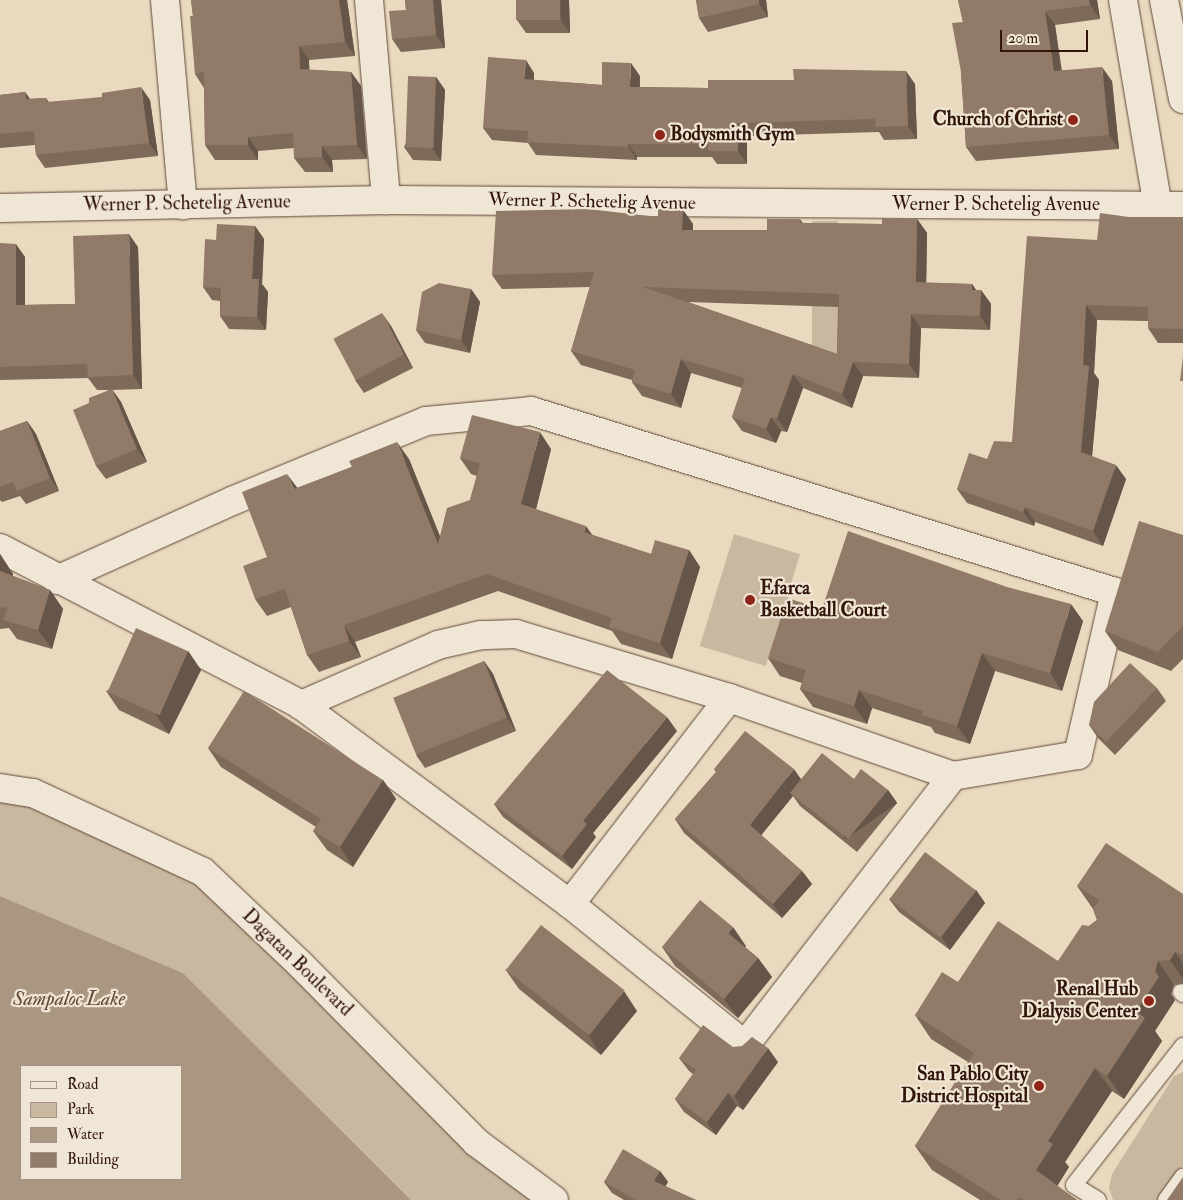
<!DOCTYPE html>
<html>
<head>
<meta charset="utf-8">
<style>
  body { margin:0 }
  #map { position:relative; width:1183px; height:1200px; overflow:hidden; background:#e8d9bf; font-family:"IM FELL Double Pica",serif }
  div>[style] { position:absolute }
  .green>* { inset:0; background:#c9b8a0; transform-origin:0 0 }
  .water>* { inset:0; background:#aa9781 }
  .roads { filter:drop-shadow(0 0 1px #604737) drop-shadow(0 0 1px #604737) }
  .service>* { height:16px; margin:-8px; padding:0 8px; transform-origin:8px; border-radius:8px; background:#f0e6d5 }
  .minor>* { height:28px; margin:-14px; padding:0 14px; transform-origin:14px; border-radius:14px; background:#f0e6d5 }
  .secondary>* { height:28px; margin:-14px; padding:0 14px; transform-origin:14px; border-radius:14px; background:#f0e6d5 }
  .wall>* { inset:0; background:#7d6a59 }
  .shaded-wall>* { inset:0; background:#665649; transform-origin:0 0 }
  .building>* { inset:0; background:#917b68; transform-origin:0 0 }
  .dots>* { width:14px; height:14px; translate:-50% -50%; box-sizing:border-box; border:2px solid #f0e6d5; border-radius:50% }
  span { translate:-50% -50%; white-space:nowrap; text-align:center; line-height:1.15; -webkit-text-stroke:4.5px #f0e6d5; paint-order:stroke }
  .poi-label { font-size:19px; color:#33160a; font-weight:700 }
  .right { translate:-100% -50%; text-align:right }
  .left { translate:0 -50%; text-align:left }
  .street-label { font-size:19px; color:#33160a }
  .water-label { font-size:20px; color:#634a3a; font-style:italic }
  .legend { position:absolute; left:20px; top:1065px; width:162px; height:115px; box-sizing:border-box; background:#f0e6d5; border:1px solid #a49384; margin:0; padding:6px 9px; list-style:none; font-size:15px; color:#33160a }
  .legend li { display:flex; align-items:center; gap:10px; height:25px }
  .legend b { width:25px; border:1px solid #a49384 }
  .scale { position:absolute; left:1000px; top:30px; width:88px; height:22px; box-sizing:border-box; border:2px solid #33160a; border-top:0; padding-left:6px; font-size:15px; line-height:18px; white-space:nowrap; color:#33160a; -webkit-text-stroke:4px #f0e6d5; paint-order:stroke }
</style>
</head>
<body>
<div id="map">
  <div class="green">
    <div style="left:812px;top:221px;width:26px;height:147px"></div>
    <div style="left:734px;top:534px;width:69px;height:117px;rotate:17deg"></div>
    <div style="clip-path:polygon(0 788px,203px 872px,554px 1200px,411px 1200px,183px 973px,0 896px)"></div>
    <div style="clip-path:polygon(1183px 1072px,1183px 1165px,1159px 1200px,1113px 1200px,1109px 1188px,1112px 1174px,1174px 1076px)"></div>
  </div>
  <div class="water">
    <div style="clip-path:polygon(evenodd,0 896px,183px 973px,411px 1200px,0 1200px,0 896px,21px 1066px,181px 1066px,181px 1179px,21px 1179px,21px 1066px)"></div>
  </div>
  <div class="roads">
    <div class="service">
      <div style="left:1181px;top:992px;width:3px;rotate:45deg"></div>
      <div style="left:1098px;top:1200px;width:28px;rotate:-148deg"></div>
      <div style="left:1074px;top:1185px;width:177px;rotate:-51.9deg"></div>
      <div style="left:1166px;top:1200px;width:29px;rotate:-54deg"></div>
    </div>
    <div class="minor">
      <div style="left:165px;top:0;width:206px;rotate:85deg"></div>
      <div style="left:369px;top:0;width:201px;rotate:85.1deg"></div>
      <div style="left:0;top:548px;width:339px;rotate:27.5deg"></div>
      <div style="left:301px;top:705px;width:335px;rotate:36.5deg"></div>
      <div style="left:570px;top:904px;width:225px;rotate:38.9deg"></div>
      <div style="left:745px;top:1045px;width:340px;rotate:-52.3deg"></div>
      <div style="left:57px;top:580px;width:192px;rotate:-24.3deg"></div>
      <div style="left:232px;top:501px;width:210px;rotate:-22.4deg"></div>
      <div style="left:426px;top:421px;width:105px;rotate:-5.4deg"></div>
      <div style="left:531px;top:411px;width:611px;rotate:17.22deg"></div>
      <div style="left:1115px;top:592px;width:167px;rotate:102.8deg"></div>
      <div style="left:1078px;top:755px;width:127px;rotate:170.5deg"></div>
      <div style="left:953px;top:776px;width:237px;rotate:-160.8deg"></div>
      <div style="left:729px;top:698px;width:222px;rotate:-163.3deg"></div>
      <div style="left:516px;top:634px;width:35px;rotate:178deg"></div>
      <div style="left:481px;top:635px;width:44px;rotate:166.9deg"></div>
      <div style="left:438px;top:645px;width:150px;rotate:156.3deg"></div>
      <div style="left:0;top:788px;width:33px;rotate:9deg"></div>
      <div style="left:33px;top:793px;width:187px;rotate:24.9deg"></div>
      <div style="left:203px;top:872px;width:134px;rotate:43.5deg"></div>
      <div style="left:300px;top:964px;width:250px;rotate:45.3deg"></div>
      <div style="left:476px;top:1142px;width:97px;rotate:36.6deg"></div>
      <div style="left:570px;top:904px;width:260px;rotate:-52.3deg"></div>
    </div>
    <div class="secondary">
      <div style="left:1123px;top:0;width:209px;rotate:80.4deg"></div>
      <div style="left:1164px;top:0;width:101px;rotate:79.1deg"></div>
      <div style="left:0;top:208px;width:386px;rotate:-1.2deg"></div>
      <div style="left:386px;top:200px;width:797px;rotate:0.43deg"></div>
    </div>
  </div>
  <div class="wall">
    <div style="clip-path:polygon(191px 0,347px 0,355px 56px,309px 60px,309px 70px,351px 72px,361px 86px,367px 159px,332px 160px,333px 172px,305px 172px,294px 158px,294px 148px,258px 151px,258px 160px,215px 160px,205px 145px,204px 88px,195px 74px,193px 16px)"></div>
    <div style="clip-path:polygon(405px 0,441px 0,445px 48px,401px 52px,392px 39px,406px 10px)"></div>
    <div style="clip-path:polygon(569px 0,570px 33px,526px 33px,517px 20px)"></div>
    <div style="clip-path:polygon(696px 0,766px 0,768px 17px,708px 32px,699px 18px)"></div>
    <div style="clip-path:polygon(958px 0,1097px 0,1100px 19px,1055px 25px,1061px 70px,1112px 81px,1119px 149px,976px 161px,966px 147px,961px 72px,963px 22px)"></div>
    <div style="clip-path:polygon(534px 73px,534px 80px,602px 85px,640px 76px,640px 87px,708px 88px,915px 84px,917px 139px,884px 140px,879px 132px,747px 136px,747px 164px,717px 164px,712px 157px,637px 157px,637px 160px,536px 155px,528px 143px,492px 140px,483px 128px)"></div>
    <div style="clip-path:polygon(436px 77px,445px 90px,441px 161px,413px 160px,404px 147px)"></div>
    <div style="clip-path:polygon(25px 92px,30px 99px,46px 98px,49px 102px,150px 100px,158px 156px,45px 168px,36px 155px,35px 145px,0 148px,0 95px)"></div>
    <div style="clip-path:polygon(evenodd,683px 210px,693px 224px,693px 230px,767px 230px,800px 219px,803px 223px,882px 224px,917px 219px,927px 233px,926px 283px,972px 284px,976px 290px,981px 290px,991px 304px,990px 330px,921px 328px,919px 378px,863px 376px,852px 408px,803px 388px,787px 432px,781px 431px,776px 443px,742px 431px,732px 417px,742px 388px,691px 373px,681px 408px,642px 396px,632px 382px,632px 380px,581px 365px,571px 351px,590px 287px,502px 289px,492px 275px,658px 217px,683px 210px,688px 302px,838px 307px,837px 354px,688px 302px)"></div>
    <div style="clip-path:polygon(1129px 217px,1183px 217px,1183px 343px,1158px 343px,1148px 328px,1148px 321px,1097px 320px,1094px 373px,1099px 380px,1092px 456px,1126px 479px,1103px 546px,1035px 522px,1034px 526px,967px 503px,957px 489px,987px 459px,1012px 442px,1097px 240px)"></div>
    <div style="clip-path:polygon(255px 226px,264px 239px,262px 284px,268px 292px,266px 330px,229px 329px,220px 316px,220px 301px,212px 300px,203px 287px,216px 240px)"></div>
    <div style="clip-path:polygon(0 243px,25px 257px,25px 305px,75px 304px,138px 247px,142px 389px,112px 390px,121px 402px,147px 462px,106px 479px,96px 466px,89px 403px,109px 390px,97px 390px,88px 378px,0 380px)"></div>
    <div style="clip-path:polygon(471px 289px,480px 302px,470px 353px,425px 343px,416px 330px)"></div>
    <div style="clip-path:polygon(391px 326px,413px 368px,364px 393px,355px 380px)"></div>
    <div style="clip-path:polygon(27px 421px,36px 434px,59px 491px,26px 504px,20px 496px,2px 502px,0 500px,0 431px)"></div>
    <div style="clip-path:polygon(551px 449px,536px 509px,592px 535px,651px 554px,689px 550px,700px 567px,672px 659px,621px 644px,612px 631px,498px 591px,355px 642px,361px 657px,319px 672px,307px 655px,291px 607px,267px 616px,255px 599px,267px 557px,297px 488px,352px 467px,409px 459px,440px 537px,470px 500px,477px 476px,471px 474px,460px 458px)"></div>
    <div style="clip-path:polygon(1183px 535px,1183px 659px,1171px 671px,1118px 650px,1105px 631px)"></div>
    <div style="clip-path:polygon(0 554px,13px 574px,13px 576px,50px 590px,63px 609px,52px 649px,17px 639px,9px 628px,0 629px)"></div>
    <div style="clip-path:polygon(822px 609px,1083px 621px,1062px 691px,995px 671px,970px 744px,935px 733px,931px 727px,872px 708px,867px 724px,813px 707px,800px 689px,802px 683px,780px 676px,768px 658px)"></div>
    <div style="clip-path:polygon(188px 651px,201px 670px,169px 734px,119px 710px,106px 691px)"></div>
    <div style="clip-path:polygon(484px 661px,493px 674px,516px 731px,425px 768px,416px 755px)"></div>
    <div style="clip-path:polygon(1157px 688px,1166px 701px,1115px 755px,1098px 738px,1089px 725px)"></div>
    <div style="clip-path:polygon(677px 731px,593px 833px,596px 837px,572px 869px,503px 817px,494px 804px)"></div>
    <div style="clip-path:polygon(208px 748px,383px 780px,396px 799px,353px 867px,327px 850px,313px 831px,316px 827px,221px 767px)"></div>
    <div style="clip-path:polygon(714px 769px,801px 779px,854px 779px,888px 790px,897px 803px,857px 852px,800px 806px,793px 796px,761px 835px,802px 871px,812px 884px,782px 918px,684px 833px,675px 819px,716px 772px)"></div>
    <div style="clip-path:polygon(1077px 886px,1183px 894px,1183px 984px,1174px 985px,1171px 994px,1175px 1000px,1155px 1031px,1162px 1041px,1124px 1099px,1112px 1091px,1065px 1162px,1069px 1167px,1057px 1186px,1077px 1200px,980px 1200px,932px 1170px,915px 1146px,968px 1062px,931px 1039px,915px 1015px,958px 982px,1058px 961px,1089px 926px,1097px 920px,1093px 909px)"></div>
    <div style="clip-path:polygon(976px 890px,985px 903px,950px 950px,899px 912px,889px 899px)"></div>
    <div style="clip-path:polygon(746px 946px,745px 947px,758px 958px,772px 977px,738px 1018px,675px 966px,662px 947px)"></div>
    <div style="clip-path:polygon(505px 969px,637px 1011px,601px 1055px,519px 989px)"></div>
    <div style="clip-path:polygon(733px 1047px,778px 1062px,743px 1110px,737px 1106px,716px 1135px,684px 1112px,675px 1099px,693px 1074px,689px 1071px,679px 1058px)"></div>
    <div style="clip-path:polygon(660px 1171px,668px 1182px,665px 1186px,696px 1200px,624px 1200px,612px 1193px,604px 1182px)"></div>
  </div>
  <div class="shaded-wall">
    <div style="clip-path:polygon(339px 0,347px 0,355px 56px,345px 42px)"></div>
    <div style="clip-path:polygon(433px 0,441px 0,445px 48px,436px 35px)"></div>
    <div style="clip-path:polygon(560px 0,569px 0,570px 33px,561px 20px)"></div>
    <div style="clip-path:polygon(759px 0,766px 0,768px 17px,759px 4px)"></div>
    <div style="clip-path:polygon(1089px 0,1097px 0,1100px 19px,1090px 5px)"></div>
    <div style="clip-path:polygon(1045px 11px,1055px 25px,1064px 85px,1054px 71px)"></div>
    <div style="clip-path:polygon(299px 46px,309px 60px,310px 84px,300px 69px)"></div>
    <div style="clip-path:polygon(526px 60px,534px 73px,533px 92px,524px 79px)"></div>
    <div style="clip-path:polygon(631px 63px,640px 76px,639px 100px,630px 87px)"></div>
    <div style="clip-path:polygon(1102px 67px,1112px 81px,1119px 149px,1109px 135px)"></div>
    <div style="clip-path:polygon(906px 71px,915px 84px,917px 139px,908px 126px)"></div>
    <div style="clip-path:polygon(351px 72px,361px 86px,367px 159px,357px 145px)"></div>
    <div style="clip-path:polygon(436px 77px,445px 90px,441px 161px,432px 148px)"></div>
    <div style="clip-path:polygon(141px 87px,150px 100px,158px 156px,149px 143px)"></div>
    <div style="clip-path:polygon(25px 92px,34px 105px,26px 99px)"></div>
    <div style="clip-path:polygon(738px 123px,747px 136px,747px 164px,738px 151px)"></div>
    <div style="clip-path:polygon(248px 137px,258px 151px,258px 160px,248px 145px)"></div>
    <div style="clip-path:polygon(628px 144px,637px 157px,637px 160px,628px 147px)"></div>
    <div style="clip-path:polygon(322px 146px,332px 160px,333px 172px,322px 157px)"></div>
    <div style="clip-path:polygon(683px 210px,693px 224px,692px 244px,682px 230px)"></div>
    <div style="clip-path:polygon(917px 219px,927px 233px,926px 297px,916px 282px)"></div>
    <div style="clip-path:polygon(255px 226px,264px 239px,262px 284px,268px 292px,266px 330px,257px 317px,252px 279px)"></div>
    <div style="clip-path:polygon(129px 234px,138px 247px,142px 389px,133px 375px)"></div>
    <div style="clip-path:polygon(16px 244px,25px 257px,25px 318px,16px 305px)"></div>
    <div style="clip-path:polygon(972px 284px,981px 297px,981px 290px,991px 304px,990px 330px,980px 316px,972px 290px)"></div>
    <div style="clip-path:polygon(471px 289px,480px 302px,470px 353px,461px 340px)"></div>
    <div style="clip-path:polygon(1086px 305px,1097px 320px,1094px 373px,1099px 380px,1091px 467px,1081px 452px,1083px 365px)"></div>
    <div style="clip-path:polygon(382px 313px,391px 326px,413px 368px,404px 355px)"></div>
    <div style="clip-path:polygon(911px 314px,921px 328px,919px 378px,909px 364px)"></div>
    <div style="clip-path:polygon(681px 359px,691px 373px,681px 408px,671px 394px)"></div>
    <div style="clip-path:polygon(853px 362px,863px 376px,852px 408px,842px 394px)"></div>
    <div style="clip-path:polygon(793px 374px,803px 388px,787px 432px,777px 418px)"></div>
    <div style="clip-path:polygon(112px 389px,121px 402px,147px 462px,137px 449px)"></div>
    <div style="clip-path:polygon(771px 417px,781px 431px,776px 443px,766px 429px)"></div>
    <div style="clip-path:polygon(27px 421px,36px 434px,59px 491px,50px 478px)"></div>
    <div style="clip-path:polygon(540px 432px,551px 449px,533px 521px,521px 504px)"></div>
    <div style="clip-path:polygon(397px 442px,409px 459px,450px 561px,438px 544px)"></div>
    <div style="clip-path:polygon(1116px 465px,1126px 479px,1103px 546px,1093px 531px)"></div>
    <div style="clip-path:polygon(287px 474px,299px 490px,294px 489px)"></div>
    <div style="clip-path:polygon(1025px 507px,1035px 522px,1034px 526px,1023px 512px)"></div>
    <div style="clip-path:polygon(586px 526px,598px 543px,584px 532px)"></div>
    <div style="clip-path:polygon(689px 550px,700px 567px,672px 659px,660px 643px)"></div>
    <div style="clip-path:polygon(0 554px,13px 574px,10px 588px,0 575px)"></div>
    <div style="clip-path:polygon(50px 590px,63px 609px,52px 649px,38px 630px)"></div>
    <div style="clip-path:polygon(1071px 604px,1083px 621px,1062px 691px,1050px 673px)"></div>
    <div style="clip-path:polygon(344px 625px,355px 642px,361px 657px,349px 641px)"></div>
    <div style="clip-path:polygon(188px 651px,201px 670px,169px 734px,156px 715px)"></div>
    <div style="clip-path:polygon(982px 653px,995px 671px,970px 744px,957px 726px)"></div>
    <div style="clip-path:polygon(484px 661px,493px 674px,516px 731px,507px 718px)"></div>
    <div style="clip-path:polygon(859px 690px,872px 708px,867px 724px,854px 706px)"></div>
    <div style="clip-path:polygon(667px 717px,677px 731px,593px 833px,596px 837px,572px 869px,562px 856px,583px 821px)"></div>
    <div style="clip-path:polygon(794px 769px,803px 782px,790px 793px,793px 796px,759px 838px,750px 825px)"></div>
    <div style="clip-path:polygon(383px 780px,396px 799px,353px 867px,340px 847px)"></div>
    <div style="left:888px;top:790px;width:16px;height:63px;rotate:55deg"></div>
    <div style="clip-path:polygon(802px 871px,812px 884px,782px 918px,773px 904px)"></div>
    <div style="clip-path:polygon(976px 890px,985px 903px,950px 950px,941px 937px)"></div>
    <div style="clip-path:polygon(733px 927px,746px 946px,741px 952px,728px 933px)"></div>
    <div style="clip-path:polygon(1175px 952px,1183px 964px,1183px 979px,1170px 960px)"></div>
    <div style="clip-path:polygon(758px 958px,772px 977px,738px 1018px,724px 999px)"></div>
    <div style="clip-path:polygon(1158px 961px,1174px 985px,1171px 994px,1175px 1000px,1155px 1031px,1162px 1041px,1124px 1099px,1107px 1076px,1155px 971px)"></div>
    <div style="clip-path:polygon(624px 991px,637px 1011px,601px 1055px,588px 1035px)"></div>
    <div style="clip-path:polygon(768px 1048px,778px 1062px,743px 1110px,734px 1096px)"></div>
    <div style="clip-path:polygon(1095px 1068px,1112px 1091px,1065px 1162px,1069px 1167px,1053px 1193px,1036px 1170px,1048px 1141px)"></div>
    <div style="clip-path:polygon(728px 1093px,737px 1106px,716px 1135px,707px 1122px)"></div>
    <div style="clip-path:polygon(660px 1171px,668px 1182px,662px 1192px,654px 1181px)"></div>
  </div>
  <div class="building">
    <div style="clip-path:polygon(191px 0,339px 0,345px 42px,299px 46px,300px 69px,351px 72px,357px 145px,322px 146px,322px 157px,294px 158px,293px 133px,248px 137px,248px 145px,205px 145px,204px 72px,195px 74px,190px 16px,193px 16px)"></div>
    <div style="clip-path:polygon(405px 0,433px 0,436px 35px,392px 39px,389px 11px,406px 10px)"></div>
    <div style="left:516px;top:0;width:44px;height:20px"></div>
    <div style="clip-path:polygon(696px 0,759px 0,759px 4px,699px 18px)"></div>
    <div style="clip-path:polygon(958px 0,1089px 0,1090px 5px,1045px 11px,1054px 71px,1102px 67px,1109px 135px,966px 147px,961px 72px,952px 23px,963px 22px)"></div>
    <div style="clip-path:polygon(488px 57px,526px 60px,524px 79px,602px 85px,602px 62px,631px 63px,630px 87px,708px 88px,708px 80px,794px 80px,793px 69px,906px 71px,908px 126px,876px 127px,875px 119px,738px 123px,738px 151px,708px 151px,708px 144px,628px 144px,628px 147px,527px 142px,528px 131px,483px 128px)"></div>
    <div style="left:408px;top:76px;width:28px;height:71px;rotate:2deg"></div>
    <div style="clip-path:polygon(141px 87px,149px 143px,36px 155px,34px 131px,0 134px,0 95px,25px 92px,26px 99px,46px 98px,47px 102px,102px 97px,102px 93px)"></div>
    <div style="clip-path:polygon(evenodd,588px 209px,658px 217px,658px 209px,683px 210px,682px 230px,767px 230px,767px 219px,800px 219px,800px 223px,882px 224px,882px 218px,917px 219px,916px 282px,972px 284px,972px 290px,981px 290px,980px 316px,911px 314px,909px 364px,853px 362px,842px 394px,793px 374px,777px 418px,771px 417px,766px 429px,732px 417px,745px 378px,681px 359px,671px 394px,632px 382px,635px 370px,571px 351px,594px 272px,492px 275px,496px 211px,588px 209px,643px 287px,839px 294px,837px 354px,812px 345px,643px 287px)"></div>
    <div style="clip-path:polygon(1100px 213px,1129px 217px,1183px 217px,1183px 329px,1148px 328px,1148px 307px,1086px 305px,1083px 365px,1089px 366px,1081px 452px,1116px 465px,1093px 531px,1025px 507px,1023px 512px,957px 489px,969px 453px,987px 459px,994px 441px,1012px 442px,1027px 236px,1097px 240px)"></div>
    <div style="clip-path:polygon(217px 224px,255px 226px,252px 279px,259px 279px,257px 317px,220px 316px,221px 288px,203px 287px,205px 239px,216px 240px)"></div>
    <div style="clip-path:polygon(129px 234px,133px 375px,88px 377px,87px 364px,0 367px,0 243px,16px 244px,16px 305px,75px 304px,73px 236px)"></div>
    <div style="clip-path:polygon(439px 283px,471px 289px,461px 340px,416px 330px,422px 292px)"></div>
    <div style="left:382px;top:313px;width:47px;height:55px;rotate:62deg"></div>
    <div style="clip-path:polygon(1183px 356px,1183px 381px,1180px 381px)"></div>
    <div style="clip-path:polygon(112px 389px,137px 449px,96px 466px,73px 410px,89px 403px,89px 398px)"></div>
    <div style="clip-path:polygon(472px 415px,540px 432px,521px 504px,586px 526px,584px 532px,651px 554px,655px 540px,689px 550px,660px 643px,609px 627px,612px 618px,487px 574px,344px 625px,349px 641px,307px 655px,285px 589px,255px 599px,243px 566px,267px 557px,242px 492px,287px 474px,294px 489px,352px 467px,349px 461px,397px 442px,438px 544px,447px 508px,470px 500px,480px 463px,460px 458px)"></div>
    <div style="clip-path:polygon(27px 421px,50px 478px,17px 491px,13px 482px,0 487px,0 431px)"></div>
    <div style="clip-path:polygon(1139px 521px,1183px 535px,1183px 626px,1158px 652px,1105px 631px)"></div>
    <div style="clip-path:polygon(848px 531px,1007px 587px,1071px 604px,1050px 673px,982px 653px,957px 726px,922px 715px,923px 711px,859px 690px,854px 706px,800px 689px,806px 670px,768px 658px,787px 598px,822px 609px)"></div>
    <div style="clip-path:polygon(0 571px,50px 590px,38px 630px,3px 620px,8px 607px,0 608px)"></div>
    <div style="left:136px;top:628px;width:57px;height:70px;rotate:24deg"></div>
    <div style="left:484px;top:661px;width:61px;height:98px;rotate:68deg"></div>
    <div style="clip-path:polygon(1130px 663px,1157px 688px,1106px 742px,1089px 725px,1094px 702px)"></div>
    <div style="clip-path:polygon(607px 670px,667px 717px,583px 821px,587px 824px,562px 856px,494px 804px)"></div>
    <div style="clip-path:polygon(244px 691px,383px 780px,340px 847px,313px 831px,321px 819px,208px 748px)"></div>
    <div style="clip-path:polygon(745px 731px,794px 769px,750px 825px,802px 871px,773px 904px,675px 819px,717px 771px,714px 769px)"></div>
    <div style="clip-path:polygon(822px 753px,854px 779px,861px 769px,888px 790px,848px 839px,790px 793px)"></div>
    <div style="clip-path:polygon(1106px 843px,1183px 894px,1183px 955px,1175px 952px,1170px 960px,1158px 961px,1155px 971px,1159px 977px,1136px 1011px,1145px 1018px,1107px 1076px,1095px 1068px,1048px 1141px,1053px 1144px,1036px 1170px,1077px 1200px,1024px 1200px,1020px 1197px,1017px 1200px,1001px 1200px,915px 1146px,974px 1053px,915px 1015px,942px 972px,958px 982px,998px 921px,1058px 961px,1082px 925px,1089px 926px,1097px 920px,1093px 909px,1099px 900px,1077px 886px)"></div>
    <div style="left:925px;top:852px;width:64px;height:59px;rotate:37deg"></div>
    <div style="clip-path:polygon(700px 900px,733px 927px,728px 933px,758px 958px,724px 999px,662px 947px)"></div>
    <div style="left:541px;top:925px;width:106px;height:57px;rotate:38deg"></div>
    <div style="clip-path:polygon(703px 1025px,733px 1047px,742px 1046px,752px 1037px,768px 1048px,734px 1096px,728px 1093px,707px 1122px,675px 1099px,696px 1070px,679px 1058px)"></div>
    <div style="clip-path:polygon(623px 1149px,660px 1171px,654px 1181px,696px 1200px,636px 1200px,604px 1182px)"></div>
    <div style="clip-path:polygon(1183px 1177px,1183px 1200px,1167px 1200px)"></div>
  </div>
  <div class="dots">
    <div style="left:1073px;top:120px;background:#8f2418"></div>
    <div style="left:660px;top:135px;background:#8f2418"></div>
    <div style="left:750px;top:600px;background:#8f2418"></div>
    <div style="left:1149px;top:1001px;background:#8f2418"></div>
    <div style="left:1039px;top:1086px;background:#8f2418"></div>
  </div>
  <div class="poi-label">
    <span class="right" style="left:1063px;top:120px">Church of Christ</span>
    <span class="left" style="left:670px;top:135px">Bodysmith Gym</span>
    <span class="left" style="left:760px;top:600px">Efarca<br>Basketball Court</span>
    <span class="right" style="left:1138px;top:1001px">Renal Hub<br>Dialysis Center</span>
    <span class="right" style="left:1028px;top:1086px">San Pablo City<br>District Hospital</span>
  </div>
  <div class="street-label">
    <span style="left:592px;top:202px;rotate:1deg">Werner P. Schetelig Avenue</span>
    <span style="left:187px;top:204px;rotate:-1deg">Werner P. Schetelig Avenue</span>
    <span style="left:996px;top:205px">Werner P. Schetelig Avenue</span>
    <span style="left:297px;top:963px;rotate:44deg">Dagatan Boulevard</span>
  </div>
  <div class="water-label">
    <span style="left:69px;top:998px">Sampaloc Lake</span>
  </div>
  <ul class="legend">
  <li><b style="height:6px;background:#f0e6d5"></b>Road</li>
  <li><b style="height:14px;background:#c9b8a0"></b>Park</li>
  <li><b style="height:14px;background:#aa9781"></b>Water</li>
  <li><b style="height:14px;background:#917b68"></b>Building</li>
  </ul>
  <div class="scale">20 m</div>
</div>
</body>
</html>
